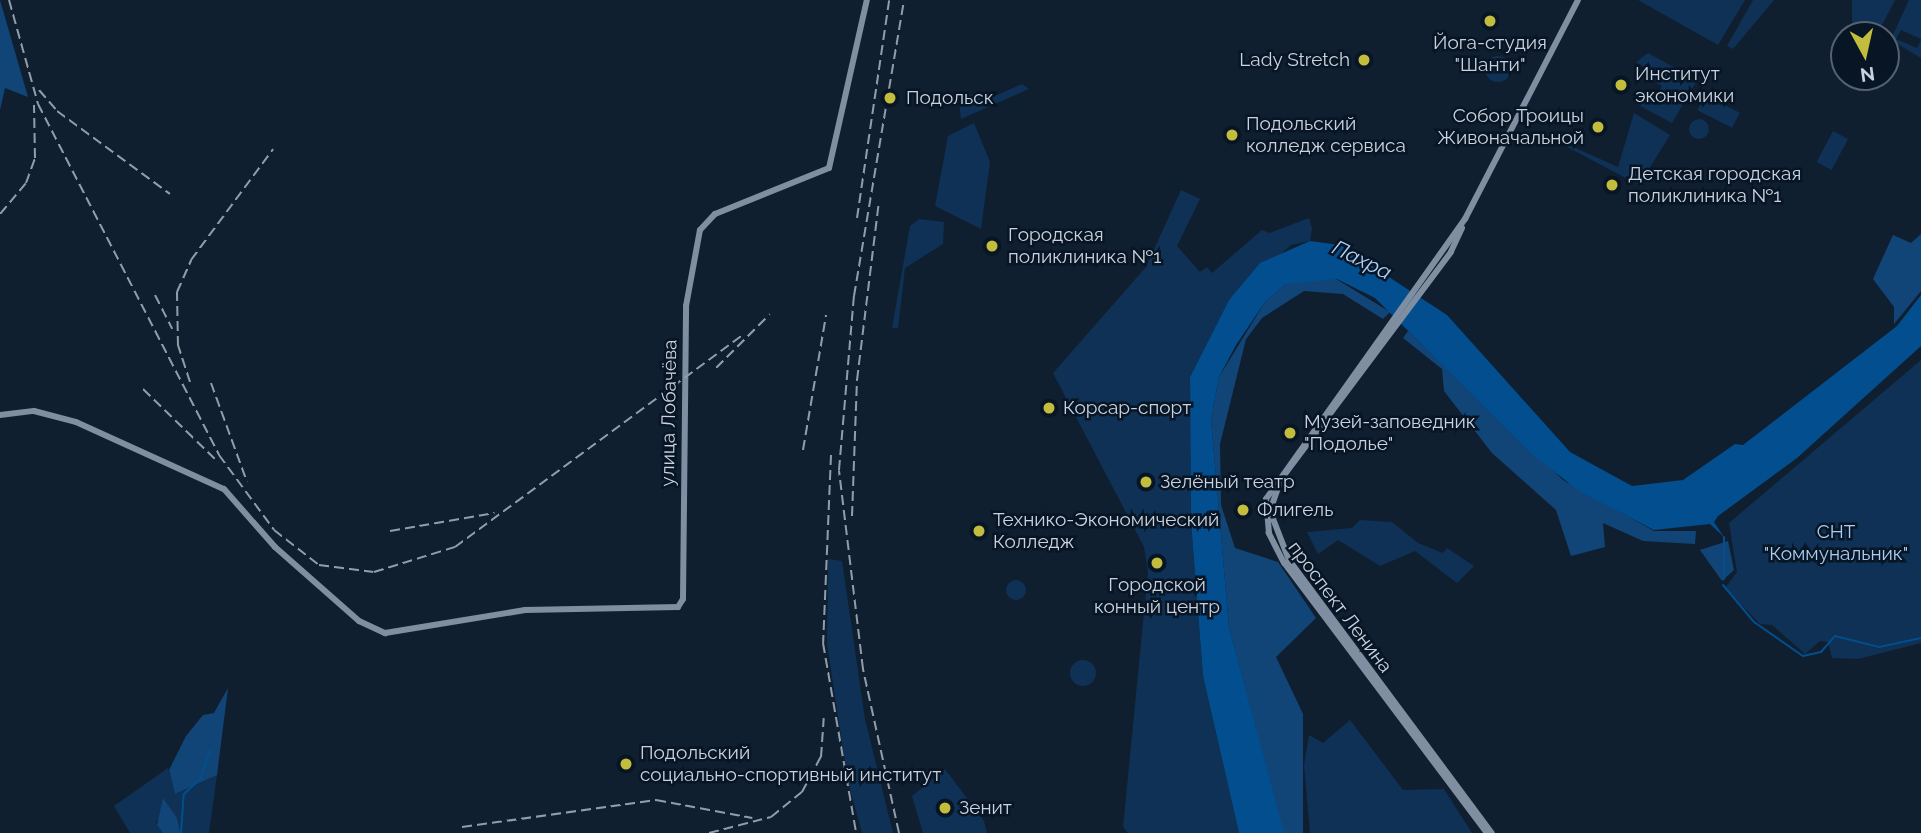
<!DOCTYPE html>
<html>
<head>
<meta charset="utf-8">
<style>
  body { margin:0 }
  #map { position:relative; width:1921px; height:833px; overflow:hidden; background:#101f2f; font-family:Raleway,sans-serif }
  div>[style] { position:absolute }
  .green>* { inset:0; background:#0e3155; transform-origin:0 0 }
  .round { border-radius:50% }
  .forest>* { inset:0; background:#124577 }
  .water>* { inset:0; background:#024e8f }
  .stream>* { height:2px; margin:-1px; padding:0 1px; transform-origin:1px; border-radius:1px; background:#024e8f }
  .major>* { height:6px; margin:-3px; padding:0 3px; transform-origin:3px; border-radius:3px; background:#7f8ea0 }
  .rail>* { height:2px; margin-top:-1px; transform-origin:0; background:repeating-linear-gradient(90deg,#929daa 0 10px,transparent 0 15px) }
  .dots>* { width:19px; height:19px; translate:-50% -50%; box-sizing:border-box; border:4px solid #071525; border-radius:50% }
  span { translate:-50% -50%; white-space:nowrap; text-align:center; line-height:1.15; -webkit-text-stroke:5px #071525; paint-order:stroke }
  .poi-label { font-size:19px; color:#c9d2de }
  .right { translate:-100% -50%; text-align:right }
  .left { translate:0 -50%; text-align:left }
  .street-label { font-size:19px; color:#c9d2de }
  .park-label { font-size:19px; color:#acccf1 }
  .water-label { font-size:21px; color:#b0d1f5; font-style:italic }
  .north { position:absolute; left:1830px; top:21px; width:70px; height:70px; box-sizing:border-box; background:#071525; border:2px solid #55616f; border-radius:50%; rotate:172deg; font-size:19px; font-weight:700; line-height:28px; text-align:center; color:#c9d2de }
  .north::after { content:''; display:block; margin:auto; width:24px; height:32px; background:#c3bd3e; clip-path:polygon(50% 0,100% 100%,50% 72%,0 100%) }
</style>
</head>
<body>
<div id="map">
  <div class="green">
    <div style="clip-path:polygon(1638px 0,1745px 0,1718px 45px)"></div>
    <div style="clip-path:polygon(1753px 0,1774px 0,1733px 49px,1727px 46px)"></div>
    <div style="clip-path:polygon(1852px 0,1895px 0,1877px 35px,1866px 35px,1868px 29px,1852px 22px)"></div>
    <div style="clip-path:polygon(1909px 0,1921px 0,1921px 39px,1901px 30px,1896px 39px,1917px 48px,1921px 40px,1921px 58px,1894px 42px,1886px 50px)"></div>
    <div style="clip-path:polygon(1648px 53px,1697px 80px,1672px 123px,1640px 106px,1644px 99px,1653px 103px,1662px 86px,1640px 74px,1644px 67px,1636px 62px)"></div>
    <div class="round" style="left:1485px;top:56px;width:26px;height:26px"></div>
    <div style="clip-path:polygon(1022px 84px,1029px 89px,961px 119px,959px 101px,966px 94px,993px 97px)"></div>
    <div style="left:1705px;top:95px;width:39px;height:17px;rotate:27deg"></div>
    <div style="clip-path:polygon(1634px 113px,1670px 135px,1639px 185px,1535px 130px,1618px 167px)"></div>
    <div class="round" style="left:1689px;top:119px;width:20px;height:20px"></div>
    <div style="clip-path:polygon(974px 123px,990px 162px,981px 229px,935px 206px,948px 136px)"></div>
    <div style="left:1833px;top:131px;width:17px;height:35px;rotate:28deg"></div>
    <div style="clip-path:polygon(1181px 190px,1200px 199px,1177px 246px,1200px 272px,1207px 267px,1212px 273px,1262px 230px,1269px 233px,1309px 218px,1312px 228px,1310px 241px,1291px 245px,1229px 300px,1190px 377px,1191px 522px,1203px 676px,1239px 833px,1128px 833px,1123px 827px,1148px 572px,1144px 547px,1053px 373px,1146px 267px)"></div>
    <div style="clip-path:polygon(919px 219px,944px 222px,943px 244px,905px 268px,898px 328px,892px 328px,910px 226px)"></div>
    <div style="clip-path:polygon(1921px 360px,1921px 643px,1858px 659px,1832px 658px,1828px 642px,1820px 641px,1805px 654px,1772px 625px,1760px 624px,1725px 588px,1737px 572px,1729px 523px)"></div>
    <div style="clip-path:polygon(1360px 520px,1392px 522px,1418px 543px,1443px 553px,1447px 548px,1474px 566px,1457px 583px,1415px 551px,1380px 566px,1338px 540px,1318px 554px,1307px 532px,1352px 528px)"></div>
    <div style="clip-path:polygon(828px 559px,842px 561px,865px 719px,893px 833px,862px 833px,848px 782px,827px 644px)"></div>
    <div class="round" style="left:1006px;top:580px;width:20px;height:20px"></div>
    <div class="round" style="left:1070px;top:660px;width:26px;height:26px"></div>
    <div style="clip-path:polygon(1350px 720px,1403px 790px,1444px 789px,1472px 833px,1310px 833px,1304px 765px,1309px 735px,1323px 743px)"></div>
    <div style="clip-path:polygon(168px 768px,175px 794px,217px 775px,209px 833px,180px 833px,167px 809px,156px 822px,163px 833px,130px 833px,114px 806px)"></div>
    <div style="clip-path:polygon(945px 769px,984px 821px,987px 833px,923px 833px,912px 796px)"></div>
  </div>
  <div class="forest">
    <div style="clip-path:polygon(0 0,28px 97px,5px 88px,0 110px)"></div>
    <div style="clip-path:polygon(1921px 234px,1921px 291px,1894px 324px,1894px 307px,1873px 279px,1893px 235px,1911px 243px)"></div>
    <div style="clip-path:polygon(1314px 277px,1336px 279px,1390px 312px,1383px 319px,1343px 294px,1304px 291px,1262px 318px,1246px 339px,1220px 444px,1221px 505px,1235px 548px,1278px 562px,1316px 618px,1276px 657px,1303px 714px,1303px 833px,1283px 833px,1229px 627px,1211px 419px,1219px 377px,1265px 302px,1286px 284px)"></div>
    <div style="clip-path:polygon(1408px 331px,1563px 480px,1654px 531px,1696px 531px,1695px 544px,1643px 541px,1603px 523px,1605px 547px,1571px 556px,1556px 510px,1492px 453px,1444px 391px,1442px 369px,1403px 338px)"></div>
    <div style="clip-path:polygon(1728px 541px,1734px 570px,1722px 581px,1700px 550px)"></div>
    <div style="clip-path:polygon(228px 688px,217px 775px,175px 794px,169px 770px,186px 736px,203px 715px,214px 713px)"></div>
    <div style="clip-path:polygon(163px 798px,177px 818px,180px 833px,163px 833px,157px 825px)"></div>
  </div>
  <div class="water">
    <div style="clip-path:polygon(1310px 241px,1340px 245px,1447px 315px,1570px 452px,1632px 486px,1683px 480px,1735px 444px,1743px 445px,1897px 326px,1921px 295px,1921px 346px,1797px 458px,1718px 516px,1714px 522px,1724px 537px,1710px 524px,1654px 530px,1579px 491px,1533px 455px,1375px 298px,1337px 279px,1286px 284px,1265px 302px,1236px 345px,1219px 377px,1211px 419px,1229px 627px,1284px 833px,1239px 833px,1203px 676px,1191px 522px,1190px 377px,1229px 300px,1260px 263px)"></div>
  </div>
  <div class="stream">
    <div style="left:1724px;top:579px;width:42px;rotate:-90deg"></div>
    <div style="left:1723px;top:585px;width:48px;rotate:50deg"></div>
    <div style="left:1754px;top:622px;width:60px;rotate:34.8deg"></div>
    <div style="left:1803px;top:656px;width:18px;rotate:-13deg"></div>
    <div style="left:1821px;top:652px;width:21px;rotate:-49deg"></div>
    <div style="left:1835px;top:636px;width:45px;rotate:14deg"></div>
    <div style="left:1879px;top:647px;width:43px;rotate:-12.1deg"></div>
    <div style="left:181px;top:833px;width:39px;rotate:-86deg"></div>
    <div style="left:184px;top:794px;width:23px;rotate:-43deg"></div>
    <div style="left:201px;top:778px;width:29px;rotate:-72deg"></div>
  </div>
  <div class="major">
    <div style="left:1462px;top:228px;width:26px;rotate:115deg"></div>
    <div style="left:1451px;top:252px;width:284px;rotate:126.8deg"></div>
    <div style="left:1281px;top:479px;width:34px;rotate:109deg"></div>
    <div style="left:1270px;top:511px;width:53px;rotate:68.8deg"></div>
    <div style="left:1289px;top:560px;width:340px;rotate:53.4deg"></div>
    <div style="left:0;top:415px;width:34px;rotate:-7deg"></div>
    <div style="left:34px;top:411px;width:43px;rotate:14.7deg"></div>
    <div style="left:76px;top:422px;width:162px;rotate:24.4deg"></div>
    <div style="left:224px;top:489px;width:77px;rotate:48.7deg"></div>
    <div style="left:275px;top:547px;width:112px;rotate:41.4deg"></div>
    <div style="left:359px;top:621px;width:29px;rotate:25deg"></div>
    <div style="left:385px;top:633px;width:142px;rotate:-9.3deg"></div>
    <div style="left:525px;top:610px;width:153px;rotate:-1.1deg"></div>
    <div style="left:678px;top:607px;width:9px;rotate:-58deg"></div>
    <div style="left:683px;top:599px;width:293px;rotate:-89.4deg"></div>
    <div style="left:686px;top:306px;width:77px;rotate:-79.6deg"></div>
    <div style="left:700px;top:230px;width:22px;rotate:-47deg"></div>
    <div style="left:715px;top:214px;width:123px;rotate:-22deg"></div>
    <div style="left:829px;top:168px;width:172px;rotate:-77.3deg"></div>
    <div style="left:1487px;top:833px;width:338px;rotate:-126.9deg"></div>
    <div style="left:1284px;top:563px;width:34px;rotate:-117deg"></div>
    <div style="left:1269px;top:533px;width:34px;rotate:-95deg"></div>
    <div style="left:1266px;top:499px;width:344px;rotate:-54.6deg"></div>
    <div style="left:1465px;top:219px;width:246px;rotate:-62.7deg"></div>
  </div>
  <div class="rail">
    <div style="left:9px;top:0;width:108px;rotate:74.4deg"></div>
    <div style="left:38px;top:104px;width:395px;rotate:62.7deg"></div>
    <div style="left:219px;top:455px;width:93px;rotate:53.7deg"></div>
    <div style="left:274px;top:530px;width:57px;rotate:37.9deg"></div>
    <div style="left:319px;top:565px;width:55px;rotate:7.3deg"></div>
    <div style="left:374px;top:572px;width:85px;rotate:-17.2deg"></div>
    <div style="left:455px;top:547px;width:359px;rotate:-36.4deg"></div>
    <div style="left:39px;top:90px;width:28px;rotate:49deg"></div>
    <div style="left:57px;top:111px;width:140px;rotate:36.3deg"></div>
    <div style="left:0;top:214px;width:40px;rotate:-50deg"></div>
    <div style="left:26px;top:183px;width:27px;rotate:-70deg"></div>
    <div style="left:35px;top:158px;width:53px;rotate:-91.1deg"></div>
    <div style="left:857px;top:218px;width:220px;rotate:-81.6deg"></div>
    <div style="left:155px;top:295px;width:38px;rotate:63deg"></div>
    <div style="left:716px;top:368px;width:76px;rotate:-45deg"></div>
    <div style="left:190px;top:382px;width:38px;rotate:-108deg"></div>
    <div style="left:178px;top:346px;width:54px;rotate:-91.1deg"></div>
    <div style="left:177px;top:292px;width:35px;rotate:-66deg"></div>
    <div style="left:191px;top:260px;width:138px;rotate:-53.5deg"></div>
    <div style="left:211px;top:383px;width:105px;rotate:70deg"></div>
    <div style="left:143px;top:389px;width:105px;rotate:44.2deg"></div>
    <div style="left:803px;top:450px;width:137px;rotate:-80.3deg"></div>
    <div style="left:831px;top:455px;width:188px;rotate:92.4deg"></div>
    <div style="left:823px;top:643px;width:193px;rotate:80.1deg"></div>
    <div style="left:852px;top:516px;width:136px;rotate:-87.9deg"></div>
    <div style="left:857px;top:380px;width:179px;rotate:-83deg"></div>
    <div style="left:390px;top:531px;width:106px;rotate:-9.8deg"></div>
    <div style="left:462px;top:827px;width:196px;rotate:-7.9deg"></div>
    <div style="left:656px;top:800px;width:98px;rotate:10.6deg"></div>
    <div style="left:709px;top:833px;width:64px;rotate:-14.5deg"></div>
    <div style="left:771px;top:817px;width:40px;rotate:-39deg"></div>
    <div style="left:802px;top:792px;width:40px;rotate:-62deg"></div>
    <div style="left:821px;top:757px;width:39px;rotate:-86deg"></div>
    <div style="left:899px;top:833px;width:168px;rotate:-102.4deg"></div>
    <div style="left:863px;top:669px;width:200px;rotate:-96.9deg"></div>
    <div style="left:839px;top:470px;width:175px;rotate:-85.1deg"></div>
    <div style="left:854px;top:296px;width:300px;rotate:-80.4deg"></div>
  </div>
  <div class="dots">
    <div style="left:1490px;top:21px;background:#c3bd3e"></div>
    <div style="left:1364px;top:60px;background:#c3bd3e"></div>
    <div style="left:1621px;top:85px;background:#c3bd3e"></div>
    <div style="left:890px;top:98px;background:#c3bd3e"></div>
    <div style="left:1598px;top:127px;background:#c3bd3e"></div>
    <div style="left:1232px;top:135px;background:#c3bd3e"></div>
    <div style="left:1612px;top:185px;background:#c3bd3e"></div>
    <div style="left:992px;top:246px;background:#c3bd3e"></div>
    <div style="left:1049px;top:408px;background:#c3bd3e"></div>
    <div style="left:1290px;top:433px;background:#c3bd3e"></div>
    <div style="left:1146px;top:482px;background:#c3bd3e"></div>
    <div style="left:1243px;top:510px;background:#c3bd3e"></div>
    <div style="left:979px;top:531px;background:#c3bd3e"></div>
    <div style="left:1157px;top:563px;background:#c3bd3e"></div>
    <div style="left:626px;top:764px;background:#c3bd3e"></div>
    <div style="left:945px;top:808px;background:#c3bd3e"></div>
  </div>
  <div class="poi-label">
    <span style="left:1490px;top:54px">Йога-студия<br>"Шанти"</span>
    <span class="right" style="left:1350px;top:60px">Lady Stretch</span>
    <span class="left" style="left:1635px;top:85px">Институт<br>экономики</span>
    <span class="left" style="left:906px;top:98px">Подольск</span>
    <span class="right" style="left:1584px;top:127px">Собор Троицы<br>Живоначальной</span>
    <span class="left" style="left:1246px;top:135px">Подольский<br>колледж сервиса</span>
    <span class="left" style="left:1628px;top:185px">Детская городская<br>поликлиника №1</span>
    <span class="left" style="left:1008px;top:246px">Городская<br>поликлиника №1</span>
    <span class="left" style="left:1063px;top:408px">Корсар-спорт</span>
    <span class="left" style="left:1304px;top:433px">Музей-заповедник<br>"Подолье"</span>
    <span class="left" style="left:1160px;top:482px">Зелёный театр</span>
    <span class="left" style="left:1257px;top:510px">Флигель</span>
    <span class="left" style="left:993px;top:531px">Технико-Экономический<br>Колледж</span>
    <span style="left:1157px;top:596px">Городской<br>конный центр</span>
    <span class="left" style="left:640px;top:764px">Подольский<br>социально-спортивный институт</span>
    <span class="left" style="left:959px;top:808px">Зенит</span>
  </div>
  <div class="street-label">
    <span style="left:669px;top:413px;rotate:-89deg">улица Лобачёва</span>
    <span style="left:1340px;top:607px;rotate:53deg">проспект Ленина</span>
  </div>
  <div class="park-label">
    <span style="left:1836px;top:543px">СНТ<br>"Коммунальник"</span>
  </div>
  <div class="water-label">
    <span style="left:1362px;top:260px;rotate:26deg">Пахра</span>
  </div>
  <div class="north">N</div>
</div>
</body>
</html>
